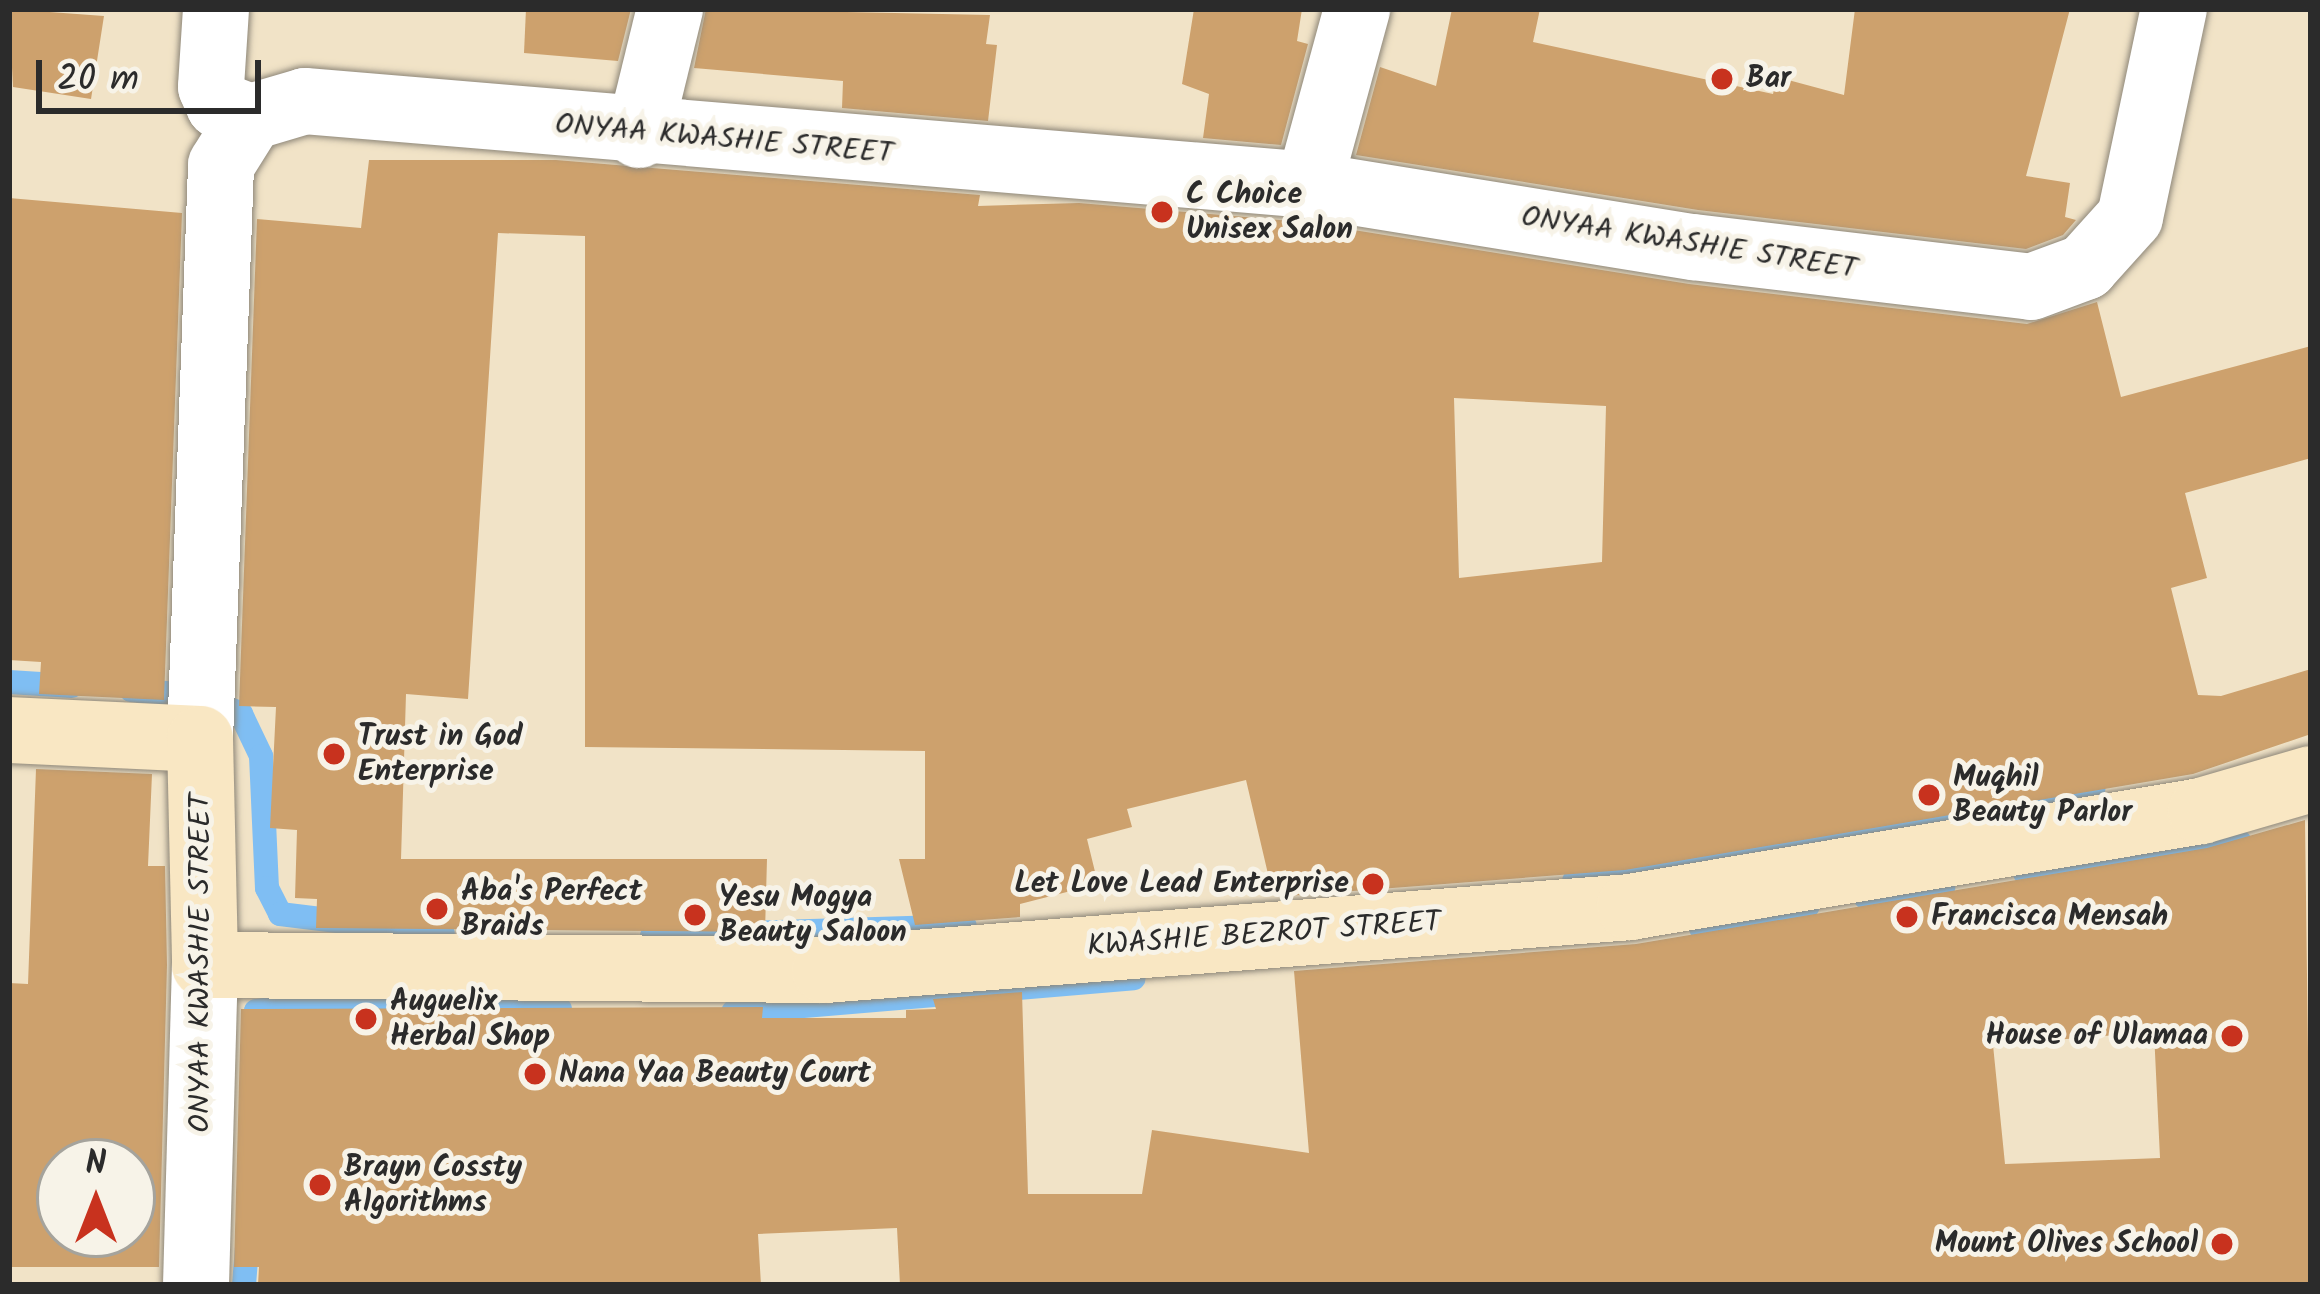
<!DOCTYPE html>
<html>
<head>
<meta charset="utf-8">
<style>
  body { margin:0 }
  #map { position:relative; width:2320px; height:1294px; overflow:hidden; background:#f1e3c7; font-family:Kalam,sans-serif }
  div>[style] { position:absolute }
  .stream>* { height:24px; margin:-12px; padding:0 12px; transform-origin:12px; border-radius:12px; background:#7fbef3 }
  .building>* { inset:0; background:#cda16d }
  .roads { filter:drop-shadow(0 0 3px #8e8779) drop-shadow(0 0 3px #8e8779) }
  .street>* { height:66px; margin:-33px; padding:0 33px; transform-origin:33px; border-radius:33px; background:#fff }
  .secondary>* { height:66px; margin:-33px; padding:0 33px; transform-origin:33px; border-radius:33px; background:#f9e7c3 }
  .dots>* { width:33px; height:33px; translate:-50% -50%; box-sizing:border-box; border:6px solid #f7f3e8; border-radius:50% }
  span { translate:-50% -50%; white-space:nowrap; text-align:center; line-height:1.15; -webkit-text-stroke:10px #f7f3e8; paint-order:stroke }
  .poi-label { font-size:30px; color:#2b2b2b; font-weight:700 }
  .left { translate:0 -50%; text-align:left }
  .right { translate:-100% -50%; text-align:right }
  .street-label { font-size:30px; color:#2b2b2b }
  .frame { position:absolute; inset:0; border:12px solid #2b2b2b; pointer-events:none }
  .north { position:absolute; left:36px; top:1138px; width:120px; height:120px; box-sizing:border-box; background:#f7f3e8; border:3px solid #a5a39c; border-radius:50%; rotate:0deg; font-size:33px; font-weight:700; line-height:48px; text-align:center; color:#2b2b2b }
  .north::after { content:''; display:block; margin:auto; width:42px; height:54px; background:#c8321e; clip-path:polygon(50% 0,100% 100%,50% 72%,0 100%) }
  .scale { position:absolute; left:36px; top:60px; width:225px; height:54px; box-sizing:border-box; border:6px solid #2b2b2b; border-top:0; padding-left:15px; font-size:36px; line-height:42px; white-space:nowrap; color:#2b2b2b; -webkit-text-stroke:9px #f7f3e8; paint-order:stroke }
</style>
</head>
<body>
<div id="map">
  <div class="stream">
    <div style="left:9px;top:682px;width:63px;rotate:3.6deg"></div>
    <div style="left:131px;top:690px;width:70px;rotate:4.9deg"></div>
    <div style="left:201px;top:696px;width:44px;rotate:24.2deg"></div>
    <div style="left:241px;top:714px;width:47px;rotate:64.5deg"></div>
    <div style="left:261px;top:756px;width:132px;rotate:87.4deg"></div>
    <div style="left:267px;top:888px;width:29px;rotate:63deg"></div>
    <div style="left:280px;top:914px;width:164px;rotate:7deg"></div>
    <div style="left:2025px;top:873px;width:217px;rotate:-8.2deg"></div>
    <div style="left:1574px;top:881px;width:462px;rotate:-9.3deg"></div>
    <div style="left:2030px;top:806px;width:66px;rotate:-15.7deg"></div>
    <div style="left:1865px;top:897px;width:79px;rotate:-7.3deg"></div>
    <div style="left:1701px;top:928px;width:109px;rotate:-11.6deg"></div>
    <div style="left:652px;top:936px;width:313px;rotate:-1.8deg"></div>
    <div style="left:733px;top:1012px;width:402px;rotate:-4.8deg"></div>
    <div style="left:254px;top:1031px;width:20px;rotate:-84deg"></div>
    <div style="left:256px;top:1011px;width:40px;rotate:-8.5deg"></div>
    <div style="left:296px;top:1005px;width:264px;rotate:0.9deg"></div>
    <div style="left:244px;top:1285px;width:51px;rotate:-85.5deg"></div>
  </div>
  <div class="building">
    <div style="clip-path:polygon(9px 9px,104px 16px,91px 99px,13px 87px)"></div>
    <div style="clip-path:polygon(526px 9px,631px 9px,618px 61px,524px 53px)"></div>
    <div style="clip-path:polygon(706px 9px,990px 15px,986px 44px,997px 45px,988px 121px,842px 108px,843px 81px,694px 68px)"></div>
    <div style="clip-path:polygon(1194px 9px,1302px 9px,1297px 41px,1308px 44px,1281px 145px,1203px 138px,1209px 94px,1182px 84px)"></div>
    <div style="clip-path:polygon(1452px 9px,1540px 9px,1533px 42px,1773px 94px,1777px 77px,1844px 95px,1855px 9px,2070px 9px,2026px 176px,2070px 183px,2065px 217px,2076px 220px,2063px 235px,2026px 249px,1698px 210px,1356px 155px,1380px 67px,1436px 86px)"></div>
    <div style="clip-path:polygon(evenodd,369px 160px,556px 160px,980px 195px,978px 206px,1079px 203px,1304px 222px,1689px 284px,2027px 324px,2097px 302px,2121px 397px,2311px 346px,2311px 458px,2185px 493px,2207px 578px,2171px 588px,2198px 695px,2221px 696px,2311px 669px,2311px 734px,2193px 774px,1625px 870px,1288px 896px,1286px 870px,1268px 874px,1246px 780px,1127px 809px,1132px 827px,1087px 839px,1098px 884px,1020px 904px,1020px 917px,915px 925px,899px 859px,925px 859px,925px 751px,585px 747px,585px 236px,498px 233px,468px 699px,406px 694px,401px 859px,767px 859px,765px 932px,316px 928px,317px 899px,295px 898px,297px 830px,270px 828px,276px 707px,239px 706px,257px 219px,361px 228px,369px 160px,1454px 398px,1606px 406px,1602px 562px,1459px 578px,1454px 398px)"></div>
    <div style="clip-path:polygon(9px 198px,182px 213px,164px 700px,39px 694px,41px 662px,9px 660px)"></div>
    <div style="clip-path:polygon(evenodd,36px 769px,152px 774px,148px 866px,165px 866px,167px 965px,159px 1267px,9px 1267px,9px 983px,28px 984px,36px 769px,60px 1162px,132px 1162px,132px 1234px,60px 1234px,60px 1162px)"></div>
    <div style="clip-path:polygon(evenodd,2305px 820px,2311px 1285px,900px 1285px,897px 1228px,758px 1234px,761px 1285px,258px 1285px,259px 1267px,234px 1267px,241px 1009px,763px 1007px,762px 1018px,906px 1018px,906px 1010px,936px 1009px,933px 999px,1022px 992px,1028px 1194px,1142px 1194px,1152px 1130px,1309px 1153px,1294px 971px,1636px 944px,2207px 848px,2305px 820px,2154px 1032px,2160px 1158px,2005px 1164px,1993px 1045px,2154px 1032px)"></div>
  </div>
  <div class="roads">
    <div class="street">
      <div style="left:216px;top:9px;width:78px;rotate:93.7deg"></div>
      <div style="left:211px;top:87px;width:20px;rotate:66deg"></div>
      <div style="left:219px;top:105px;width:34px;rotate:21deg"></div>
      <div style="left:639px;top:135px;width:130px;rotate:-76.2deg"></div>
      <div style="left:1309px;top:185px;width:182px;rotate:-74.7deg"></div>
      <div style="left:200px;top:739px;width:574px;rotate:-87.9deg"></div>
      <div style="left:221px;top:165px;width:57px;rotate:-58deg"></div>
      <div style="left:251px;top:117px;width:56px;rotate:-16.5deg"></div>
      <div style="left:305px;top:101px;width:1008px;rotate:4.78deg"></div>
      <div style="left:1309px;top:185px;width:389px;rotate:9.2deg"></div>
      <div style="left:1693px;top:247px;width:340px;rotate:6.7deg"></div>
      <div style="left:2031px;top:287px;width:58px;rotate:-20.3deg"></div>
      <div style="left:2085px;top:267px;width:67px;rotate:-48deg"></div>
      <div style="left:2130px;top:217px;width:213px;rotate:-78.1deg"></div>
      <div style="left:196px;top:1285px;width:320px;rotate:-88.4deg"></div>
    </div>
    <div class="secondary">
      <div style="left:9px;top:730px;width:191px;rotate:2.7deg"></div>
      <div style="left:200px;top:739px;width:226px;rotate:88.7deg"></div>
      <div style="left:205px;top:965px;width:620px;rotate:0.46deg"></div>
      <div style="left:825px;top:970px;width:807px;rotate:-4.47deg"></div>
      <div style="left:1630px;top:907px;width:579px;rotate:-9.54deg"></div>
      <div style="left:2201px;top:811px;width:115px;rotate:-16.2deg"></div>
    </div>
  </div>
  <div class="dots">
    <div style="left:1722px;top:79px;background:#c8321e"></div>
    <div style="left:1162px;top:212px;background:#c8321e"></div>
    <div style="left:334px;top:754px;background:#c8321e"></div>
    <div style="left:1929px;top:795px;background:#c8321e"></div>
    <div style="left:1373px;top:884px;background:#c8321e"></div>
    <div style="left:437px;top:909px;background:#c8321e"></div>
    <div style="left:695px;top:915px;background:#c8321e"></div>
    <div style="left:1907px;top:917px;background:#c8321e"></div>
    <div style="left:366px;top:1019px;background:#c8321e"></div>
    <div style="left:2232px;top:1036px;background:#c8321e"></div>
    <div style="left:535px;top:1074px;background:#c8321e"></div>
    <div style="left:320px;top:1185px;background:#c8321e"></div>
    <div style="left:2222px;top:1244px;background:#c8321e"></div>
  </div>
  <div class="poi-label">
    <span class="left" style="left:1746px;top:79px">Bar</span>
    <span class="left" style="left:1186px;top:212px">C Choice<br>Unisex Salon</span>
    <span class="left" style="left:358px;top:754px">Trust in God<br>Enterprise</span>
    <span class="left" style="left:1953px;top:795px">Muqhil<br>Beauty Parlor</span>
    <span class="right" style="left:1349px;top:884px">Let Love Lead Enterprise</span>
    <span class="left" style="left:461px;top:909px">Aba's Perfect<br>Braids</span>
    <span class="left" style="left:719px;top:915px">Yesu Mogya<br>Beauty Saloon</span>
    <span class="left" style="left:1931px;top:917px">Francisca Mensah</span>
    <span class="left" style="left:390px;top:1019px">Auguelix<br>Herbal Shop</span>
    <span class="right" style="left:2208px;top:1036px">House of Ulamaa</span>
    <span class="left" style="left:559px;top:1074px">Nana Yaa Beauty Court</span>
    <span class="left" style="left:344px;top:1185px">Brayn Cossty<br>Algorithms</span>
    <span class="right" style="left:2198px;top:1244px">Mount Olives School</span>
  </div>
  <div class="street-label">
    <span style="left:724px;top:140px;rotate:5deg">ONYAA KWASHIE STREET</span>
    <span style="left:1689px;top:244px;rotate:9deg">ONYAA KWASHIE STREET</span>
    <span style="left:1264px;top:935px;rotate:-4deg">KWASHIE BEZROT STREET</span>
    <span style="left:201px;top:963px;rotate:-90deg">ONYAA KWASHIE STREET</span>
  </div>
  <div class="frame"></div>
  <div class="north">N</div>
  <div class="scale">20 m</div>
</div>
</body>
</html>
